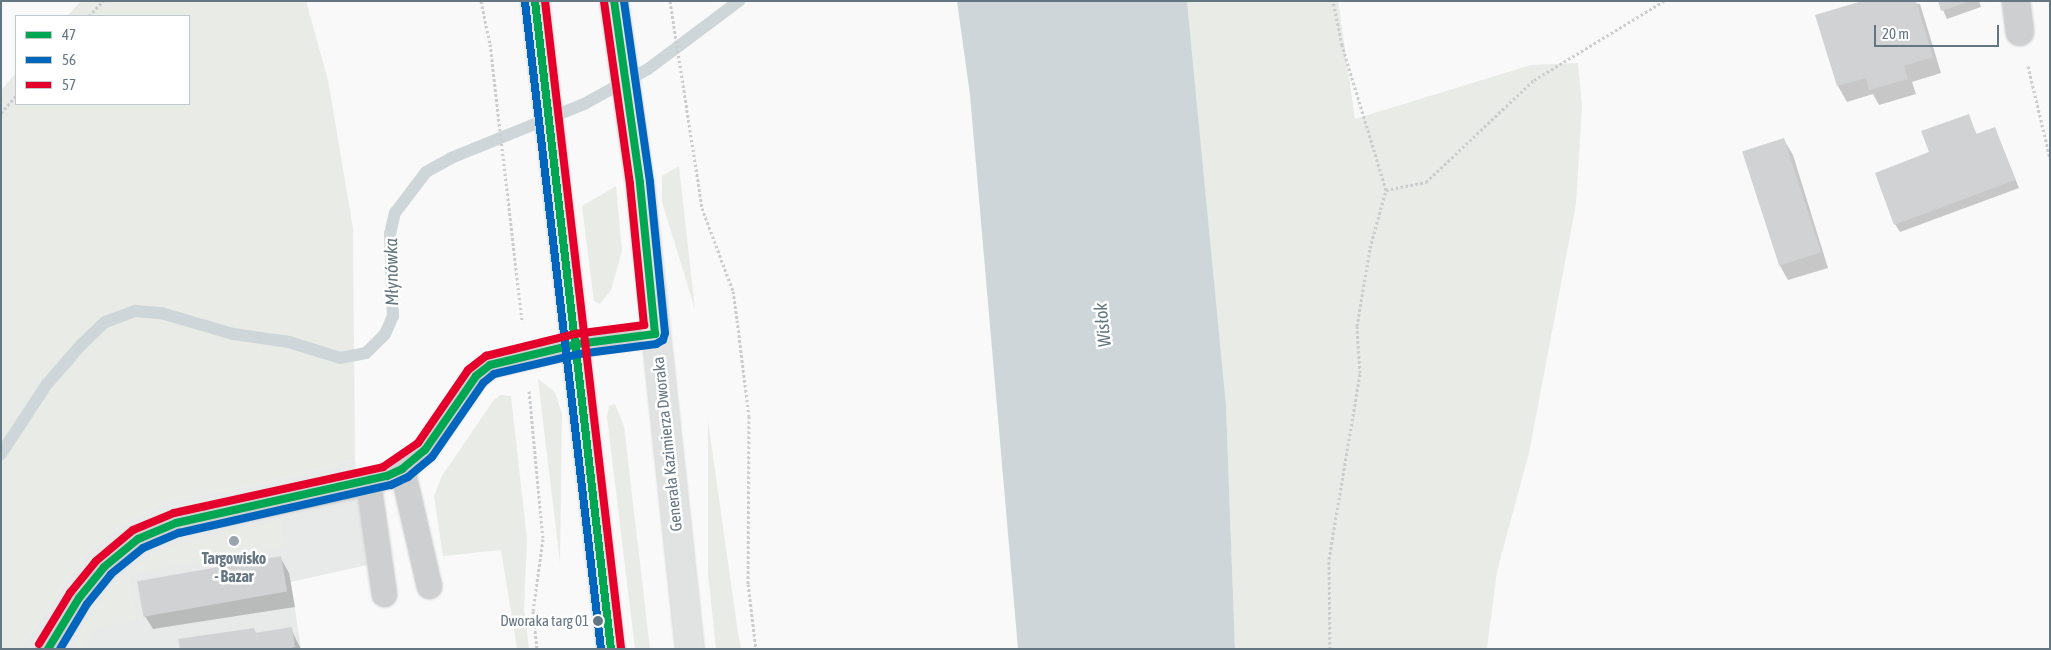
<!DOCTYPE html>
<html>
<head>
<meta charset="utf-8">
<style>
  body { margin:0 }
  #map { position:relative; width:2051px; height:650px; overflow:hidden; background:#f9f9f9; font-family:"Asap Condensed",sans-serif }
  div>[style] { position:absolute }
  .built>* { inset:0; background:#e8e9e9 }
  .green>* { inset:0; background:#e8ebe6 }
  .water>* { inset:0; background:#ced6d9 }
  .shadow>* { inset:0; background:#0003 }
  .stream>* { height:12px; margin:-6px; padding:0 6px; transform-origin:6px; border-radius:6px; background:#ced6d9 }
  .building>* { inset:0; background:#d0d2d3; transform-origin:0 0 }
  .path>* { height:3px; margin-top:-1.5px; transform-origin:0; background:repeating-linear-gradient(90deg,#cbcccd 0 2.5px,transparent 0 5px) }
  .roads { filter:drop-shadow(0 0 1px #d5d6d7) drop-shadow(0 0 1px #d5d6d7) }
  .service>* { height:25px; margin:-12.5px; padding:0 12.5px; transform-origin:12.5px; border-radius:12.5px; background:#cecfd0 }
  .minor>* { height:28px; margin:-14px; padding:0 14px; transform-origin:14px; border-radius:14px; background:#cecfd0 }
  .secondary>* { height:28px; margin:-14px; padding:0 14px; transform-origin:14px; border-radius:14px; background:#e1e2e2 }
  .bus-1>* { height:8px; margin:-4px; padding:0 4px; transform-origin:4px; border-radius:4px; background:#00a651 }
  .bus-2>* { height:8px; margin:-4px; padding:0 4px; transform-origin:4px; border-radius:4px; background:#0065bd }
  .bus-3>* { height:8px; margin:-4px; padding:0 4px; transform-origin:4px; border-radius:4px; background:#e4002b }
  .dots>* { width:14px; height:14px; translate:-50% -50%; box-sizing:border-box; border:2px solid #fff; border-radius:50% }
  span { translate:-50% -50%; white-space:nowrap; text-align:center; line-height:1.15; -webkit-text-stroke:5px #fff; paint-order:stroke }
  .bus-label { font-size:15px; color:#657683 }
  .right { translate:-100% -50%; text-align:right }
  .street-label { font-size:16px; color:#657683 }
  .poi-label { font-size:16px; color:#657683; font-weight:700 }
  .water-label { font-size:18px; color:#60757c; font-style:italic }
  .frame { position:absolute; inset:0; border:2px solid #657683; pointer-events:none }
  .legend { position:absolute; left:15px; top:15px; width:175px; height:90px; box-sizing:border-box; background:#fff; border:1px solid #c1c8cd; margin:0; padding:6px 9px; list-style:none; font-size:15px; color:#657683 }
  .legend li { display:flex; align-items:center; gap:10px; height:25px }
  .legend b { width:25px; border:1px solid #c1c8cd }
  .scale { position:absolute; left:1874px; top:25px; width:125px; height:22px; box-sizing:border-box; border:2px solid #657683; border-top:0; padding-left:6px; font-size:15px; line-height:18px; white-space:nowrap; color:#657683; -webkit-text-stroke:4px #fff; paint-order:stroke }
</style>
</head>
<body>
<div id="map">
  <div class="built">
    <div style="clip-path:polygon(355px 460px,367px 565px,291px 582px,301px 649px,20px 649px,83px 557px,123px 524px,171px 500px,251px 486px)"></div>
  </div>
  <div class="green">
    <div style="clip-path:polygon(81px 1px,306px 1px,328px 80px,353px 228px,355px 460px,251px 486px,171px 500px,123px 524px,83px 557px,20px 649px,1px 649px,1px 90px,16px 73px,16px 104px,189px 104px,189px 16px,67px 16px)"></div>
    <div style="clip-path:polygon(1187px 1px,1338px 1px,1355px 119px,1531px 65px,1578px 63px,1582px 106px,1576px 204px,1529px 453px,1497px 571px,1487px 649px,1235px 649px,1226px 405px)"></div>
    <div style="clip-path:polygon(679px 166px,695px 309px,662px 202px,662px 176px)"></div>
    <div style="clip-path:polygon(616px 186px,622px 251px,611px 290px,600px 304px,594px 301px,593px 294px,582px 206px)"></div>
    <div style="clip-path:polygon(538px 379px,555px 392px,562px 414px,560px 563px)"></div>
    <div style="clip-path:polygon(500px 395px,511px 396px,527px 539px,524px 609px,529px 649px,517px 649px,501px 550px,443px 556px,434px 496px,442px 476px,493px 401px)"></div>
    <div style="clip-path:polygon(615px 404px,624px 426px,650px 649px,635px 649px,607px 417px,609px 406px)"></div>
    <div style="clip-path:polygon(708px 421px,738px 633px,741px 649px,716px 649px,708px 574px)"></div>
    <div style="clip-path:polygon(282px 519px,284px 548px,129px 574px,137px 621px,95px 627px,83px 649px,74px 649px,84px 624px,113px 585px,154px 553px,185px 540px)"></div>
  </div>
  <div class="water">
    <div style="clip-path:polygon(957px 1px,1187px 1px,1226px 405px,1235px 649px,1018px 649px,970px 95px)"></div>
  </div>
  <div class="shadow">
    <div style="clip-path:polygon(1866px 1px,1920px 4px,1941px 73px,1912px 82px,1916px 94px,1879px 105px,1873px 94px,1847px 102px,1838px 86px,1817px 16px)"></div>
    <div style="clip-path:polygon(1939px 1px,1979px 1px,1981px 7px,1947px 19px)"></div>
    <div style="clip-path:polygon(1968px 115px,1977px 135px,1995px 128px,2019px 188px,1900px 232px,1895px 224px,1931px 153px)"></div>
    <div style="clip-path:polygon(1784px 140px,1793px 155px,1828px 268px,1788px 280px,1779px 264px)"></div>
    <div style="clip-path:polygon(280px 557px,289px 573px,295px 607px,153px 629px,143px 613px)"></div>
    <div style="clip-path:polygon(254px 629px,256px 634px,291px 629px,301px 649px,181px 649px)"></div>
  </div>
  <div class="stream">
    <div style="left:1px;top:454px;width:84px;rotate:-56.7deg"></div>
    <div style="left:47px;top:384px;width:52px;rotate:-48.9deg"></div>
    <div style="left:81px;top:345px;width:33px;rotate:-44deg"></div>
    <div style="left:105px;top:322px;width:33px;rotate:-20deg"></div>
    <div style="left:136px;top:311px;width:25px;rotate:5deg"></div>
    <div style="left:161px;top:313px;width:75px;rotate:16.3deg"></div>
    <div style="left:233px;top:334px;width:57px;rotate:8.1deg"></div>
    <div style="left:289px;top:342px;width:53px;rotate:17.4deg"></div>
    <div style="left:340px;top:358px;width:26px;rotate:-11deg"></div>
    <div style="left:366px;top:353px;width:27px;rotate:-45deg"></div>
    <div style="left:385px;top:334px;width:20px;rotate:-66deg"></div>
    <div style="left:393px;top:316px;width:82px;rotate:-92.1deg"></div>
    <div style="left:390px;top:234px;width:22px;rotate:-77deg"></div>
    <div style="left:395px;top:213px;width:51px;rotate:-52.9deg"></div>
    <div style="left:426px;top:172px;width:29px;rotate:-29deg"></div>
    <div style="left:451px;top:158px;width:144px;rotate:-22.1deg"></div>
    <div style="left:584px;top:104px;width:73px;rotate:-28.7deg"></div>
    <div style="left:648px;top:69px;width:114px;rotate:-36.8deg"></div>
  </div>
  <div class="building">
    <div style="clip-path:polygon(1862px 1px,1916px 1px,1933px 57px,1904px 66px,1908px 79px,1869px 90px,1866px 78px,1837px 86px,1815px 15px)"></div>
    <div style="clip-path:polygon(1938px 1px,1968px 1px,1968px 2px,1941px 11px)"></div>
    <div style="clip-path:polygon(1969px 114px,1976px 134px,1995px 127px,2015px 180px,1894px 225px,1875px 173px,1929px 152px,1921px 131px)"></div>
    <div style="left:1784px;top:138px;width:120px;height:44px;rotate:72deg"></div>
    <div style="left:281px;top:556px;width:36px;height:146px;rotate:80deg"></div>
    <div style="clip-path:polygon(292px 627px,295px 647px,286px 649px,180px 649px,178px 639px,254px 628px,255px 633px)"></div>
  </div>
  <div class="path">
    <div style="left:481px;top:1px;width:44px;rotate:78.2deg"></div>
    <div style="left:490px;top:44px;width:280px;rotate:83.4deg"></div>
    <div style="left:670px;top:1px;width:209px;rotate:81.2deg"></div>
    <div style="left:702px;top:208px;width:89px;rotate:69.5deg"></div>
    <div style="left:733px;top:291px;width:29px;rotate:82deg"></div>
    <div style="left:737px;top:320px;width:97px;rotate:82.9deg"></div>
    <div style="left:749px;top:416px;width:168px;rotate:90.3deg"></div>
    <div style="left:748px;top:584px;width:65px;rotate:83deg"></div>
    <div style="left:89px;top:16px;width:21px;rotate:-47deg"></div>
    <div style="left:2028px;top:66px;width:95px;rotate:76.6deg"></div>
    <div style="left:1px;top:113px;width:23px;rotate:-49deg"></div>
    <div style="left:1386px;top:190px;width:41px;rotate:-11.3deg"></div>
    <div style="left:1426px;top:182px;width:149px;rotate:-43.4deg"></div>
    <div style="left:1534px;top:80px;width:152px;rotate:-31.3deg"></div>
    <div style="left:529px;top:391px;width:149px;rotate:84.6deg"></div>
    <div style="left:543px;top:539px;width:73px;rotate:97.9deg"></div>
    <div style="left:533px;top:611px;width:38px;rotate:84deg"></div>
    <div style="left:1330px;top:649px;width:90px;rotate:-90.6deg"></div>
    <div style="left:1329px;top:559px;width:189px;rotate:-80.5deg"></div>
    <div style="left:1360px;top:373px;width:47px;rotate:-93.7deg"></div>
    <div style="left:1357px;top:326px;width:79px;rotate:-80.5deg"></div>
    <div style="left:1370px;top:248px;width:60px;rotate:-74.6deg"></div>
    <div style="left:1386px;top:190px;width:152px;rotate:-106.9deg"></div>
    <div style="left:1342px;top:45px;width:45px;rotate:-101.6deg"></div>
  </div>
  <div class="roads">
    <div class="service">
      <div style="left:402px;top:469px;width:120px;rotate:77deg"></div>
      <div style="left:368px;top:482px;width:113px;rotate:81.9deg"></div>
      <div style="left:48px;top:649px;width:60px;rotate:-58.7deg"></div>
      <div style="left:79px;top:598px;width:40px;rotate:-51deg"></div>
      <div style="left:104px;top:567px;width:44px;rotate:-39.5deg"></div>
      <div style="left:138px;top:539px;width:41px;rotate:-22.8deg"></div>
      <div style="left:176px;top:523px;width:185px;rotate:-11.9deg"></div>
      <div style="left:357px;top:485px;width:31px;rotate:-17deg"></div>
      <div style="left:387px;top:476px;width:17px;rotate:-25deg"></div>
      <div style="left:402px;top:469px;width:30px;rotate:-40deg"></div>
      <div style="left:425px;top:450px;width:90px;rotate:-55.4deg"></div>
      <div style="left:476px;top:376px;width:18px;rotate:-38deg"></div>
      <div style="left:490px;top:365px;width:89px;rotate:-13.6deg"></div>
      <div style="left:577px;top:344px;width:79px;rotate:-7.3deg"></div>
    </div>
    <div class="minor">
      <div style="left:2016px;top:1px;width:31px;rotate:83deg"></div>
    </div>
    <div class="secondary">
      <div style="left:535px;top:1px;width:652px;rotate:83.31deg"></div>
      <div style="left:614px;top:1px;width:184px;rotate:81.9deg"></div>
      <div style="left:640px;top:183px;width:469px;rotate:83.9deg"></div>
    </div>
  </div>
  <div class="bus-1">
    <div style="left:535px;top:1px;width:652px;rotate:83.31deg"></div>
    <div style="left:48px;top:649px;width:60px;rotate:-58.7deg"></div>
    <div style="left:79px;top:598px;width:40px;rotate:-51deg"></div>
    <div style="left:104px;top:567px;width:44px;rotate:-39.5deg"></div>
    <div style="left:138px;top:539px;width:41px;rotate:-22.8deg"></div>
    <div style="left:176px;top:523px;width:216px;rotate:-12.6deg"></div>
    <div style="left:387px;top:476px;width:17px;rotate:-25deg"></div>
    <div style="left:402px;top:469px;width:30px;rotate:-40deg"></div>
    <div style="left:425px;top:450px;width:90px;rotate:-55.4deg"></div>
    <div style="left:476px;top:376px;width:18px;rotate:-38deg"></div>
    <div style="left:490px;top:365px;width:89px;rotate:-13.6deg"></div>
    <div style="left:577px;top:344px;width:79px;rotate:-7.3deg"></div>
    <div style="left:655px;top:334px;width:152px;rotate:-95.7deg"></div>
    <div style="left:640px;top:183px;width:184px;rotate:-98.1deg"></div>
  </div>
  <div class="bus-2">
    <div style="left:525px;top:2px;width:651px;rotate:83.3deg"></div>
    <div style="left:60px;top:649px;width:52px;rotate:-59deg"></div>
    <div style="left:87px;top:604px;width:38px;rotate:-51deg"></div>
    <div style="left:111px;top:574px;width:41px;rotate:-39.1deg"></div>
    <div style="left:143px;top:548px;width:39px;rotate:-23deg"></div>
    <div style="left:179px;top:533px;width:217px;rotate:-12.8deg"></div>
    <div style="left:391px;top:485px;width:19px;rotate:-25deg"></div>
    <div style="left:408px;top:477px;width:31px;rotate:-40deg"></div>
    <div style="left:432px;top:457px;width:90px;rotate:-55.4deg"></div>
    <div style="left:483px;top:383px;width:14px;rotate:-39deg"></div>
    <div style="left:494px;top:374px;width:87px;rotate:-13.2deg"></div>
    <div style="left:579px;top:354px;width:78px;rotate:-7.4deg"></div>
    <div style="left:656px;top:344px;width:8px;rotate:-30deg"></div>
    <div style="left:663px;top:340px;width:7px;rotate:-74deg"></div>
    <div style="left:665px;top:333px;width:152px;rotate:-95.7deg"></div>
    <div style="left:650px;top:182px;width:183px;rotate:-98.2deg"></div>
  </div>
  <div class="bus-3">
    <div style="left:545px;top:1px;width:651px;rotate:83.3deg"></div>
    <div style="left:39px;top:644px;width:60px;rotate:-58.7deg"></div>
    <div style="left:70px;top:593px;width:41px;rotate:-50.9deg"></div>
    <div style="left:96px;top:561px;width:48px;rotate:-40deg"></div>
    <div style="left:133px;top:530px;width:44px;rotate:-22.5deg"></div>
    <div style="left:174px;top:513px;width:214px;rotate:-12.4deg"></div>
    <div style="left:383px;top:467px;width:42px;rotate:-34.4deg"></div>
    <div style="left:418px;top:443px;width:88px;rotate:-55.6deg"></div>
    <div style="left:468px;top:370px;width:23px;rotate:-38deg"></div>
    <div style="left:486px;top:356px;width:92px;rotate:-13.9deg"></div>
    <div style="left:575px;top:334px;width:70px;rotate:-7.4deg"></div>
    <div style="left:644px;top:325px;width:142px;rotate:-95.7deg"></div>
    <div style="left:630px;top:184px;width:184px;rotate:-98.1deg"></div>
  </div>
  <div class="dots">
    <div style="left:234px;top:541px;background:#99a4ac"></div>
    <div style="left:598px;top:621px;background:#657683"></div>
  </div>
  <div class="bus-label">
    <span class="right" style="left:589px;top:621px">Dworaka targ 01</span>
  </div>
  <div class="street-label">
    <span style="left:667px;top:444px;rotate:-96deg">Generała Kazimierza Dworaka</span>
  </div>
  <div class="poi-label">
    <span style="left:234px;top:567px">Targowisko<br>- Bazar</span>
  </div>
  <div class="water-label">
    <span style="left:392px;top:272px;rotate:-91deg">Młynówka</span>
    <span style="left:1103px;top:325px;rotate:-96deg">Wisłok</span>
  </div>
  <div class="frame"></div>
  <ul class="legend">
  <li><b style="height:6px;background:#00a651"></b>47</li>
  <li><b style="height:6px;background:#0065bd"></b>56</li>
  <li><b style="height:6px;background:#e4002b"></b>57</li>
  </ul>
  <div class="scale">20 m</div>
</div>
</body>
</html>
